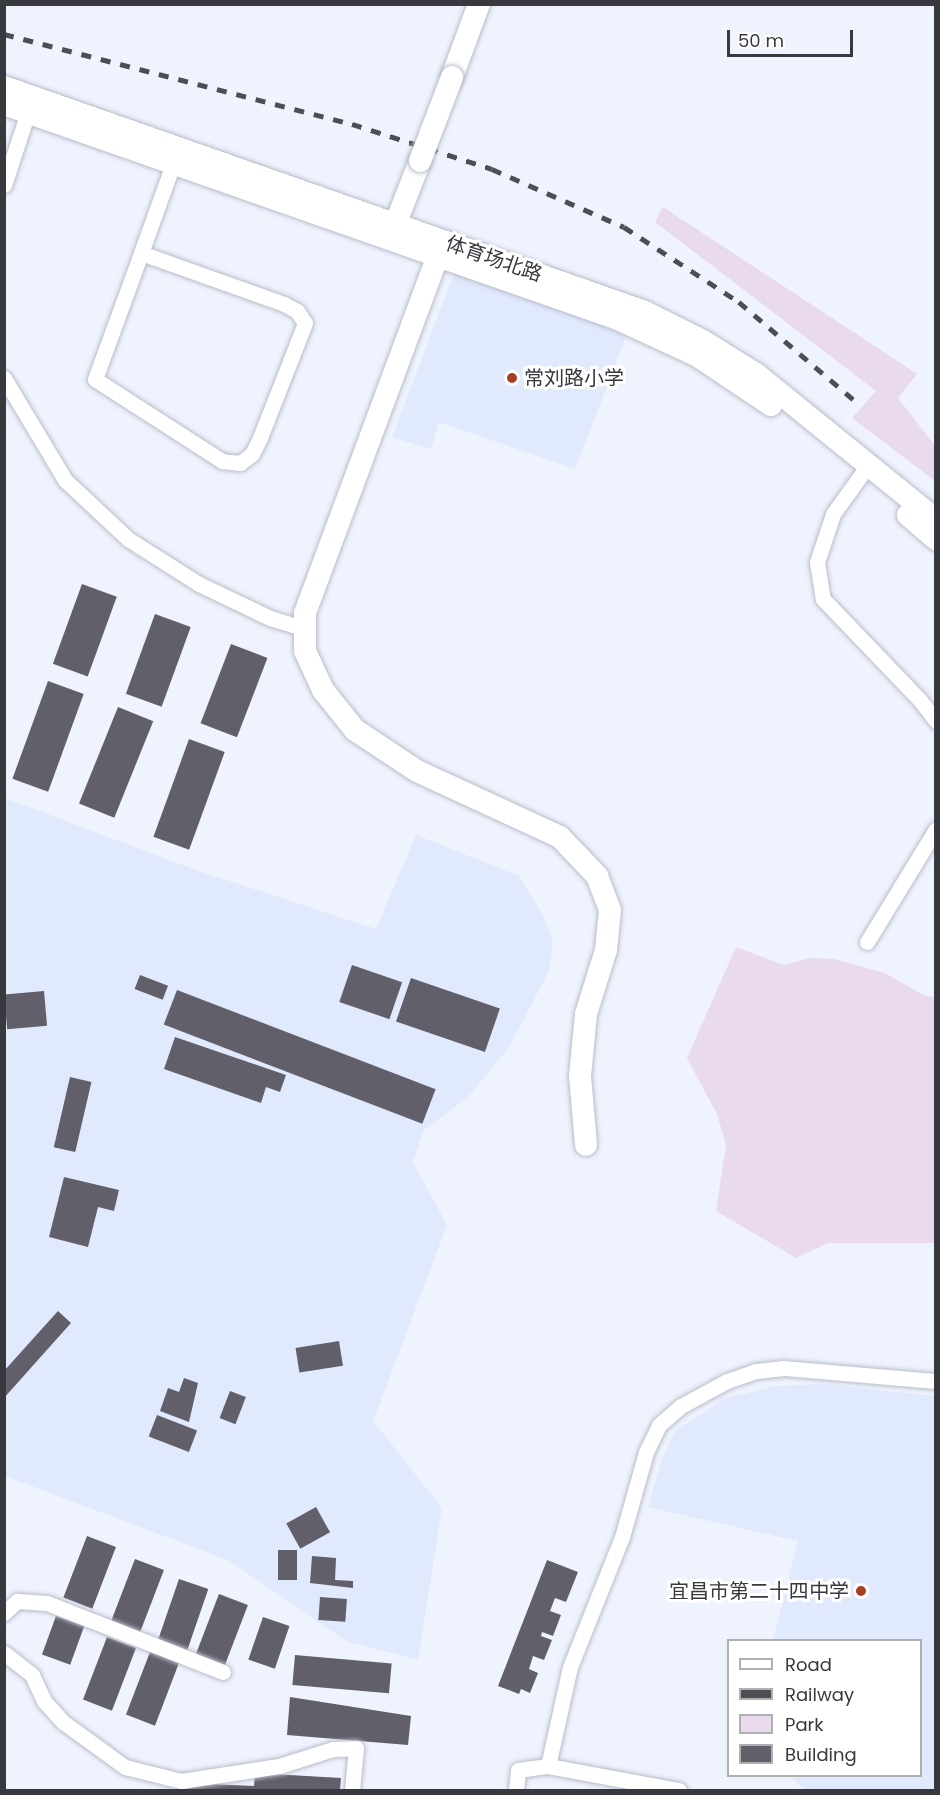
<!DOCTYPE html>
<html>
<head>
<meta charset="utf-8">
<style>
  body { margin:0 }
  #map { position:relative; width:940px; height:1795px; overflow:hidden; background:#eff3fe; font-family:Poppins,"Noto Sans SC",sans-serif }
  div>[style] { position:absolute }
  .built>* { inset:0; background:#e1e9fd }
  .green>* { inset:0; background:#e9daed }
  .building>* { inset:0; background:#615f6a; transform-origin:0 0 }
  .roads { filter:drop-shadow(0 0 2px #b8bdca) drop-shadow(0 0 2px #b8bdca) }
  .street>* { height:15px; margin:-7.5px; padding:0 7.5px; transform-origin:7.5px; border-radius:7.5px; background:#fff }
  .secondary>* { height:22px; margin:-11px; padding:0 11px; transform-origin:11px; border-radius:11px; background:#fff }
  .rail>* { height:4.5px; margin-top:-2.25px; transform-origin:0; background:repeating-linear-gradient(90deg,#4c4e53 0 10px,transparent 0 20px) }
  .bridges { filter:drop-shadow(0 0 2px #b8bdca) drop-shadow(0 0 2px #b8bdca) }
  .secondary-bridge>* { height:22px; margin:-11px; padding:0 11px; transform-origin:11px; border-radius:11px; background:#fff }
  .dots>* { width:16px; height:16px; translate:-50% -50%; box-sizing:border-box; border:3px solid #fff; border-radius:50% }
  span { translate:-50% -50%; white-space:nowrap; text-align:center; line-height:1.15; -webkit-text-stroke:6px #fff; paint-order:stroke }
  .street-label { font-size:20px; color:#37393e }
  .poi-label { font-size:20px; color:#37393e }
  .left { translate:0 -50%; text-align:left }
  .right { translate:-100% -50%; text-align:right }
  .frame { position:absolute; inset:0; border:6px solid #37393e; pointer-events:none }
  .legend { position:absolute; left:727px; top:1639px; width:195px; height:138px; box-sizing:border-box; background:#fff; border:2px solid #afb0b2; margin:0; padding:8px 10px; list-style:none; font-size:18px; color:#37393e }
  .legend li { display:flex; align-items:center; gap:12px; height:30px }
  .legend b { width:30px; border:2px solid #afb0b2 }
  .scale { position:absolute; left:727px; top:30px; width:126px; height:27px; box-sizing:border-box; border:3px solid #37393e; border-top:0; padding-left:8px; font-size:18px; line-height:21px; white-space:nowrap; color:#37393e; -webkit-text-stroke:4px #fff; paint-order:stroke }
</style>
</head>
<body>
<div id="map">
  <div class="built">
    <div style="clip-path:polygon(454px 273px,627px 334px,575px 469px,439px 422px,431px 449px,392px 437px)"></div>
    <div style="clip-path:polygon(5px 798px,193px 869px,376px 929px,416px 835px,519px 876px,543px 915px,553px 942px,549px 971px,509px 1047px,469px 1096px,423px 1131px,413px 1162px,447px 1225px,373px 1421px,442px 1508px,418px 1660px,346px 1641px,228px 1560px,5px 1476px)"></div>
    <div style="clip-path:polygon(820px 1384px,935px 1396px,935px 1790px,806px 1790px,790px 1776px,920px 1776px,920px 1640px,773px 1640px,798px 1541px,648px 1507px,661px 1462px,675px 1431px,726px 1398px,776px 1386px)"></div>
  </div>
  <div class="green">
    <div style="clip-path:polygon(663px 207px,917px 374px,898px 398px,935px 446px,935px 481px,852px 418px,876px 391px,655px 222px)"></div>
    <div style="clip-path:polygon(736px 947px,784px 965px,810px 958px,834px 959px,885px 973px,925px 996px,935px 997px,935px 1243px,828px 1243px,796px 1258px,716px 1211px,726px 1145px,717px 1114px,687px 1058px)"></div>
  </div>
  <div class="building">
    <div style="left:82px;top:584px;width:37px;height:85px;rotate:20deg"></div>
    <div style="left:155px;top:614px;width:38px;height:85px;rotate:20deg"></div>
    <div style="left:231px;top:644px;width:39px;height:85px;rotate:21deg"></div>
    <div style="left:48px;top:681px;width:38px;height:104px;rotate:20deg"></div>
    <div style="left:118px;top:707px;width:38px;height:104px;rotate:22deg"></div>
    <div style="left:189px;top:739px;width:38px;height:104px;rotate:20deg"></div>
    <div style="left:352px;top:965px;width:53px;height:39px;rotate:19deg"></div>
    <div style="left:140px;top:975px;width:30px;height:15px;rotate:21deg"></div>
    <div style="left:411px;top:978px;width:94px;height:46px;rotate:19deg"></div>
    <div style="left:177px;top:990px;width:277px;height:37px;rotate:21deg"></div>
    <div style="left:44px;top:991px;width:35px;height:40px;rotate:85deg"></div>
    <div style="clip-path:polygon(175px 1037px,286px 1075px,280px 1092px,266px 1087px,261px 1103px,164px 1069px)"></div>
    <div style="left:70px;top:1077px;width:22px;height:72px;rotate:13deg"></div>
    <div style="clip-path:polygon(64px 1177px,119px 1190px,114px 1211px,98px 1207px,88px 1247px,49px 1237px)"></div>
    <div style="clip-path:polygon(58px 1311px,71px 1323px,4px 1398px,4px 1371px)"></div>
    <div style="left:339px;top:1341px;width:25px;height:44px;rotate:81deg"></div>
    <div style="clip-path:polygon(184px 1378px,198px 1383px,189px 1422px,160px 1411px,168px 1388px,179px 1392px)"></div>
    <div style="left:230px;top:1391px;width:17px;height:29px;rotate:21deg"></div>
    <div style="left:157px;top:1415px;width:43px;height:23px;rotate:21deg"></div>
    <div style="left:316px;top:1507px;width:29px;height:34px;rotate:61deg"></div>
    <div style="left:87px;top:1536px;width:31px;height:66px;rotate:21deg"></div>
    <div style="left:278px;top:1550px;width:19px;height:30px"></div>
    <div style="clip-path:polygon(312px 1556px,336px 1558px,335px 1580px,353px 1581px,353px 1588px,310px 1583px)"></div>
    <div style="left:135px;top:1559px;width:31px;height:66px;rotate:21deg"></div>
    <div style="clip-path:polygon(547px 1560px,578px 1572px,566px 1602px,555px 1598px,550px 1611px,561px 1615px,553px 1636px,542px 1632px,541px 1636px,552px 1640px,544px 1660px,533px 1656px,529px 1669px,538px 1673px,530px 1693px,521px 1689px,519px 1694px,498px 1686px)"></div>
    <div style="left:179px;top:1579px;width:31px;height:66px;rotate:19deg"></div>
    <div style="left:219px;top:1594px;width:31px;height:66px;rotate:21deg"></div>
    <div style="left:320px;top:1597px;width:27px;height:23px;rotate:4deg"></div>
    <div style="left:56px;top:1616px;width:30px;height:41px;rotate:20deg"></div>
    <div style="left:263px;top:1617px;width:28px;height:45px;rotate:19deg"></div>
    <div style="left:107px;top:1637px;width:31px;height:67px;rotate:21deg"></div>
    <div style="left:150px;top:1652px;width:31px;height:67px;rotate:21deg"></div>
    <div style="left:295px;top:1655px;width:97px;height:30px;rotate:5deg"></div>
    <div style="clip-path:polygon(290px 1697px,411px 1716px,408px 1745px,287px 1735px)"></div>
    <div style="clip-path:polygon(255px 1773px,341px 1778px,340px 1790px,187px 1790px,187px 1783px,254px 1786px)"></div>
  </div>
  <div class="roads">
    <div class="street">
      <div style="left:4px;top:185px;width:77px;rotate:-71.8deg"></div>
      <div style="left:141px;top:253px;width:152px;rotate:19.6deg"></div>
      <div style="left:284px;top:304px;width:15px;rotate:28deg"></div>
      <div style="left:297px;top:311px;width:14px;rotate:56deg"></div>
      <div style="left:305px;top:323px;width:123px;rotate:111.4deg"></div>
      <div style="left:260px;top:438px;width:18px;rotate:117deg"></div>
      <div style="left:252px;top:454px;width:15px;rotate:143deg"></div>
      <div style="left:240px;top:463px;width:18px;rotate:-174deg"></div>
      <div style="left:222px;top:461px;width:151px;rotate:-147.2deg"></div>
      <div style="left:95px;top:379px;width:134px;rotate:-69.9deg"></div>
      <div style="left:141px;top:253px;width:103px;rotate:-70.2deg"></div>
      <div style="left:4px;top:378px;width:119px;rotate:59.1deg"></div>
      <div style="left:65px;top:480px;width:86px;rotate:43.1deg"></div>
      <div style="left:128px;top:539px;width:84px;rotate:32.4deg"></div>
      <div style="left:199px;top:584px;width:79px;rotate:25.6deg"></div>
      <div style="left:270px;top:618px;width:37px;rotate:17deg"></div>
      <div style="left:861px;top:475px;width:48px;rotate:125.7deg"></div>
      <div style="left:833px;top:514px;width:51px;rotate:108.4deg"></div>
      <div style="left:817px;top:562px;width:37px;rotate:81deg"></div>
      <div style="left:823px;top:599px;width:139px;rotate:46.2deg"></div>
      <div style="left:919px;top:699px;width:28px;rotate:52deg"></div>
      <div style="left:867px;top:942px;width:132px;rotate:-58.6deg"></div>
      <div style="left:4px;top:1613px;width:18px;rotate:-43deg"></div>
      <div style="left:17px;top:1601px;width:30px;rotate:4deg"></div>
      <div style="left:47px;top:1603px;width:189px;rotate:21.4deg"></div>
      <div style="left:4px;top:1653px;width:36px;rotate:38deg"></div>
      <div style="left:32px;top:1675px;width:29px;rotate:65deg"></div>
      <div style="left:44px;top:1701px;width:28px;rotate:48deg"></div>
      <div style="left:63px;top:1722px;width:77px;rotate:36deg"></div>
      <div style="left:125px;top:1767px;width:58px;rotate:14deg"></div>
      <div style="left:181px;top:1781px;width:99px;rotate:-8.7deg"></div>
      <div style="left:279px;top:1766px;width:57px;rotate:-17.5deg"></div>
      <div style="left:333px;top:1749px;width:23px;rotate:-2deg"></div>
      <div style="left:356px;top:1748px;width:42px;rotate:95.4deg"></div>
      <div style="left:548px;top:1766px;width:101px;rotate:-77.5deg"></div>
      <div style="left:570px;top:1667px;width:140px;rotate:-68.2deg"></div>
      <div style="left:622px;top:1537px;width:88px;rotate:-74.2deg"></div>
      <div style="left:646px;top:1452px;width:30px;rotate:-64deg"></div>
      <div style="left:659px;top:1425px;width:29px;rotate:-41deg"></div>
      <div style="left:681px;top:1406px;width:52px;rotate:-28.5deg"></div>
      <div style="left:727px;top:1381px;width:31px;rotate:-19deg"></div>
      <div style="left:756px;top:1371px;width:28px;rotate:-6deg"></div>
      <div style="left:784px;top:1368px;width:153px;rotate:4.9deg"></div>
      <div style="left:516px;top:1790px;width:20px;rotate:-84deg"></div>
      <div style="left:518px;top:1770px;width:30px;rotate:-8deg"></div>
      <div style="left:548px;top:1766px;width:133px;rotate:10.4deg"></div>
    </div>
    <div class="secondary">
      <div style="left:452px;top:77px;width:78px;rotate:-69.7deg"></div>
      <div style="left:4px;top:87px;width:679px;rotate:19.34deg"></div>
      <div style="left:645px;top:312px;width:65px;rotate:26.6deg"></div>
      <div style="left:703px;top:341px;width:62px;rotate:31.9deg"></div>
      <div style="left:756px;top:374px;width:232px;rotate:39deg"></div>
      <div style="left:4px;top:104px;width:651px;rotate:19.3deg"></div>
      <div style="left:618px;top:319px;width:88px;rotate:24.8deg"></div>
      <div style="left:698px;top:356px;width:88px;rotate:33.9deg"></div>
      <div style="left:395px;top:225px;width:69px;rotate:-68.7deg"></div>
      <div style="left:437px;top:258px;width:379px;rotate:110.4deg"></div>
      <div style="left:305px;top:613px;width:38px;rotate:90deg"></div>
      <div style="left:305px;top:651px;width:43px;rotate:65.2deg"></div>
      <div style="left:323px;top:690px;width:51px;rotate:51.3deg"></div>
      <div style="left:355px;top:730px;width:74px;rotate:33.5deg"></div>
      <div style="left:417px;top:771px;width:157px;rotate:24.8deg"></div>
      <div style="left:560px;top:837px;width:54px;rotate:46.5deg"></div>
      <div style="left:597px;top:876px;width:36px;rotate:69deg"></div>
      <div style="left:610px;top:910px;width:40px;rotate:95.7deg"></div>
      <div style="left:606px;top:950px;width:67px;rotate:107.4deg"></div>
      <div style="left:586px;top:1014px;width:62px;rotate:95.5deg"></div>
      <div style="left:580px;top:1076px;width:69px;rotate:85deg"></div>
      <div style="left:908px;top:515px;width:37px;rotate:41deg"></div>
    </div>
  </div>
  <div class="rail">
    <div style="left:4px;top:34px;width:359px;rotate:14.5deg"></div>
    <div style="left:352px;top:124px;width:147px;rotate:17.8deg"></div>
    <div style="left:492px;top:169px;width:144px;rotate:23.7deg"></div>
    <div style="left:624px;top:227px;width:137px;rotate:33.1deg"></div>
    <div style="left:739px;top:302px;width:151px;rotate:40.4deg"></div>
  </div>
  <div class="bridges">
    <div class="secondary-bridge">
      <div style="left:420px;top:161px;width:90px;rotate:-69.1deg"></div>
    </div>
  </div>
  <div class="dots">
    <div style="left:512px;top:378px;background:#a73f21"></div>
    <div style="left:861px;top:1591px;background:#a73f21"></div>
  </div>
  <div class="street-label">
    <span style="left:494px;top:259px;rotate:19deg">体育场北路</span>
  </div>
  <div class="poi-label">
    <span class="left" style="left:524px;top:378px">常刘路小学</span>
    <span class="right" style="left:849px;top:1591px">宜昌市第二十四中学</span>
  </div>
  <div class="frame"></div>
  <ul class="legend">
  <li><b style="height:8px;background:#fff"></b>Road</li>
  <li><b style="height:8px;background:#4c4e53"></b>Railway</li>
  <li><b style="height:16px;background:#e9daed"></b>Park</li>
  <li><b style="height:16px;background:#615f6a"></b>Building</li>
  </ul>
  <div class="scale">50 m</div>
</div>
</body>
</html>
